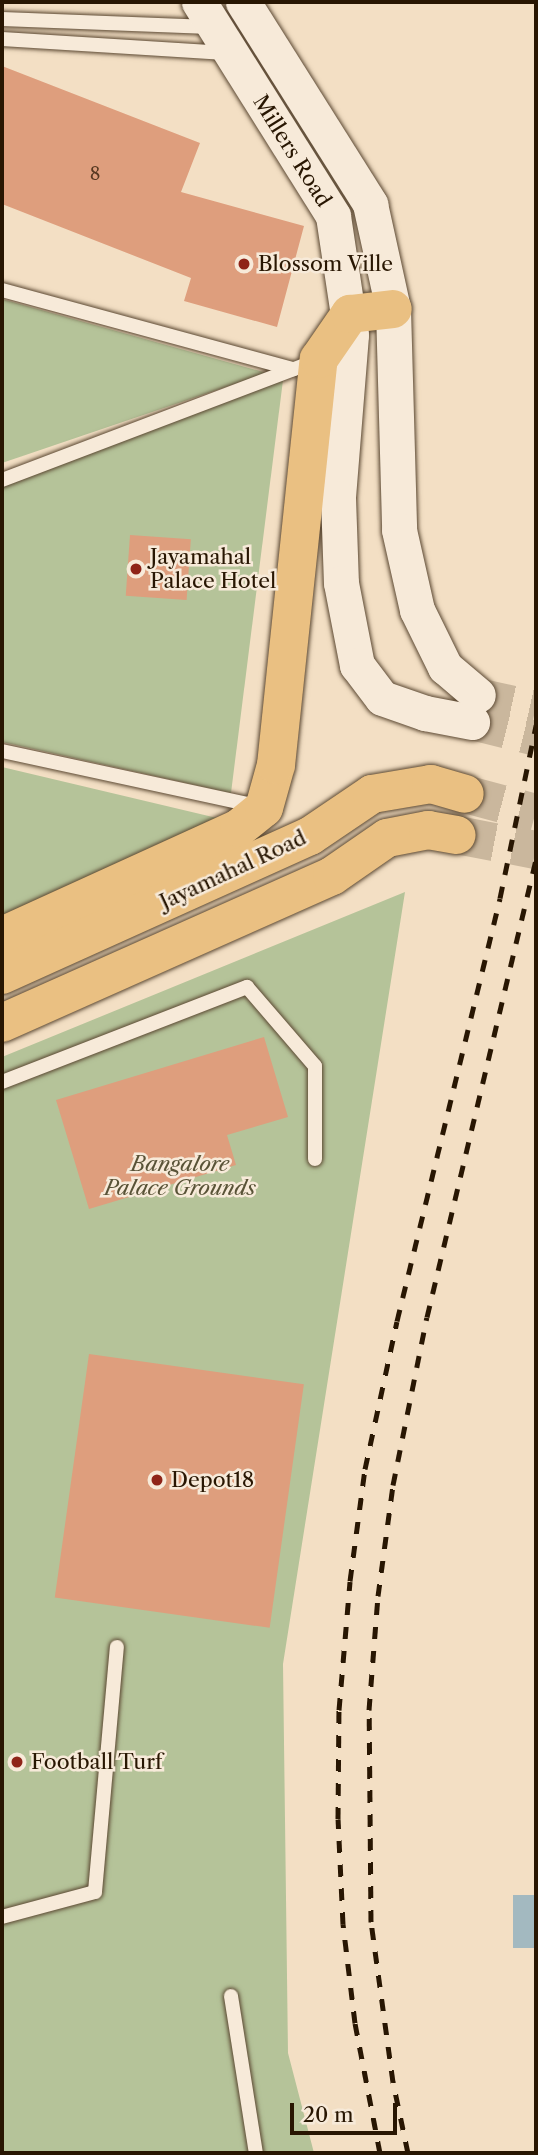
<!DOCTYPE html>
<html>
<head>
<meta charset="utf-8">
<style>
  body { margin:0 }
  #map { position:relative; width:538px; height:2155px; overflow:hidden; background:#f3dfc4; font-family:"Libre Caslon Text",serif }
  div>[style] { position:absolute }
  .green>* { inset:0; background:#b5c399 }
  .water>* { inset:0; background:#a3b9c0; transform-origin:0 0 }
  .building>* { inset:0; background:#de9e7d; transform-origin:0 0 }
  .tertiary-tunnel>* { height:35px; margin-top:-17.5px; transform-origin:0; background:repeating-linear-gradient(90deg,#cab79d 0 35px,transparent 0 53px) }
  .primary-tunnel>* { height:38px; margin-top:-19px; transform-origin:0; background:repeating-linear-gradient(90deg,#cab79d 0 38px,transparent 0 57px) }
  .roads { filter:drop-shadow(0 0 2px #5b4832) drop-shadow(0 0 2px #5b4832) }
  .service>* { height:14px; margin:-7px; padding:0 7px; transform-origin:7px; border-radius:7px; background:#f7ead9 }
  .tertiary>* { height:35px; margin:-17.5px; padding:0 17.5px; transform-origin:17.5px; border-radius:17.5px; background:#f7ead9 }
  .primary>* { height:38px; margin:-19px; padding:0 19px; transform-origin:19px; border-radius:19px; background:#eac082 }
  .rail>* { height:5px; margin-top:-2.5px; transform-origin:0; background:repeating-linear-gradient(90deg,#281602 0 12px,transparent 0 24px) }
  .dots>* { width:19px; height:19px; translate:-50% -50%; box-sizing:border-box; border:4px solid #f7ead9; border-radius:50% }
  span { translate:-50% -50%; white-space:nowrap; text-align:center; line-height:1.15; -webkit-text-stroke:5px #f7ead9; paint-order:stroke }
  .number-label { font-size:18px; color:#563821 }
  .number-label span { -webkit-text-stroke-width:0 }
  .street-label { font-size:21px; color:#281602 }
  .poi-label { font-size:21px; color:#281602 }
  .left { translate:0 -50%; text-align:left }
  .park-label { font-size:21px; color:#595337; font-style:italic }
  .frame { position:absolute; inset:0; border:4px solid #281602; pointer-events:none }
  .scale { position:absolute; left:290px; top:2103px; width:107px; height:32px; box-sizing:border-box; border:4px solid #281602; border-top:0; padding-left:9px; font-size:21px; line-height:24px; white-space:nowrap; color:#281602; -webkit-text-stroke:5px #f7ead9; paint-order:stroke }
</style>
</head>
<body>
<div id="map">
  <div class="green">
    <div style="clip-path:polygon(2px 299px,267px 373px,2px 463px)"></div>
    <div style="clip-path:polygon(283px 380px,231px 793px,2px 742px,2px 486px)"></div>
    <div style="clip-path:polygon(2px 767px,217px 818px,2px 917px)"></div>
    <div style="clip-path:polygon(405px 892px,283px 1664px,288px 2053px,314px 2153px,2px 2153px,2px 1057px)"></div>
  </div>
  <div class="water">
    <div style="left:536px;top:1895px;width:53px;height:23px;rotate:90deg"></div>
  </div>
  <div class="building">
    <div style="clip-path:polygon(2px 66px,200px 143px,181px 192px,304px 226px,277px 327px,184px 301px,191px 278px,2px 204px)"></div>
    <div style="left:130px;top:535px;width:61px;height:61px;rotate:4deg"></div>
    <div style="clip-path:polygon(264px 1037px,288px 1117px,227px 1135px,236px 1165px,89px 1209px,56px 1100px)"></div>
    <div style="left:89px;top:1354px;width:217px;height:246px;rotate:8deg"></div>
  </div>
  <div class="tertiary-tunnel">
    <div style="left:478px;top:695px;width:59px;rotate:12.6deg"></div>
    <div style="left:472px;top:722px;width:66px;rotate:14deg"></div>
  </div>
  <div class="primary-tunnel">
    <div style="left:465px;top:794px;width:73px;rotate:15deg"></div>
    <div style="left:457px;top:835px;width:80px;rotate:10.8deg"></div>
  </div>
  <div class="roads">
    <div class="service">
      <div style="left:2px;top:19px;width:208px;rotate:2.2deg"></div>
      <div style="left:2px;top:39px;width:224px;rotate:3.6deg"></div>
      <div style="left:2px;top:290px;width:302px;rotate:15.2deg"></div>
      <div style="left:2px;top:480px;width:335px;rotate:-20.8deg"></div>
      <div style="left:2px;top:751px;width:260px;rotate:12.2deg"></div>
      <div style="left:2px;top:1082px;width:263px;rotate:-21.2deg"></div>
      <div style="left:247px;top:987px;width:104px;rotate:49.3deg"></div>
      <div style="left:315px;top:1066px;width:93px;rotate:90deg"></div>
      <div style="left:2px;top:1917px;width:96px;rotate:-15deg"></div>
      <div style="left:95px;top:1892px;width:246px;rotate:-84.9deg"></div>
      <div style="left:231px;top:1996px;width:159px;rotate:81deg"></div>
    </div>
    <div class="tertiary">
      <div style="left:199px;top:2px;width:252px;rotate:57.9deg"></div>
      <div style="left:333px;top:216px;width:120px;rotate:81.4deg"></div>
      <div style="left:351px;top:335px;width:164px;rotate:94.6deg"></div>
      <div style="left:338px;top:498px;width:85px;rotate:88deg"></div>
      <div style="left:341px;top:583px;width:84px;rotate:79deg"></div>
      <div style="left:357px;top:665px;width:41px;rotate:52.9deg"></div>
      <div style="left:382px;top:698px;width:46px;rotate:19.2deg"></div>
      <div style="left:425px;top:713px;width:48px;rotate:10.8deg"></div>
      <div style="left:243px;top:2px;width:239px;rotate:57.8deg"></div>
      <div style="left:370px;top:204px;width:107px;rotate:77.6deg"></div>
      <div style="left:393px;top:309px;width:221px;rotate:88.4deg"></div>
      <div style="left:399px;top:530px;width:82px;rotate:77.3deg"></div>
      <div style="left:417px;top:610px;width:64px;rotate:63.8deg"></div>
      <div style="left:445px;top:667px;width:43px;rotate:40.3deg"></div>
    </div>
    <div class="primary">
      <div style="left:2px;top:936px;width:260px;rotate:-24.5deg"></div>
      <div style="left:239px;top:828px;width:32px;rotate:-39deg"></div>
      <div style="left:264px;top:808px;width:45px;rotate:-74.4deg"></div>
      <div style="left:276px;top:765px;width:408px;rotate:-84deg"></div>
      <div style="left:319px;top:359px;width:55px;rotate:-55.4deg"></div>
      <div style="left:350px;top:314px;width:43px;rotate:-6.6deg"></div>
      <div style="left:2px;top:975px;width:338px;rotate:-24.3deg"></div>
      <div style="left:310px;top:836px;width:75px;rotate:-34.1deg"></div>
      <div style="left:372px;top:794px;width:60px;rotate:-9.6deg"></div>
      <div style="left:431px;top:784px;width:35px;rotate:16deg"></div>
      <div style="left:2px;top:1023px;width:361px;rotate:-24deg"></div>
      <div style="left:332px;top:876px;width:67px;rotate:-34.6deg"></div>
      <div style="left:387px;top:838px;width:42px;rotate:-11deg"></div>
      <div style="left:428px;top:830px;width:29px;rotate:10deg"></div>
    </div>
  </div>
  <div class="rail">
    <div style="left:380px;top:2153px;width:132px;rotate:-100.9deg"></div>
    <div style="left:355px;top:2023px;width:100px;rotate:-96.9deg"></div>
    <div style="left:343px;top:1924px;width:105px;rotate:-92.7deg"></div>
    <div style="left:338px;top:1819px;width:109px;rotate:-89.5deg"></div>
    <div style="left:339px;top:1710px;width:129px;rotate:-85.1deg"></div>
    <div style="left:350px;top:1581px;width:113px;rotate:-82.4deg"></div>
    <div style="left:365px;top:1469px;width:151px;rotate:-77.8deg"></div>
    <div style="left:397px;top:1321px;width:435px;rotate:-76.3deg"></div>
    <div style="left:500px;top:898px;width:177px;rotate:-78.2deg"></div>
    <div style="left:408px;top:2153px;width:73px;rotate:-101.9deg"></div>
    <div style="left:393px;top:2082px;width:162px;rotate:-97.8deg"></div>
    <div style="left:371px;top:1922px;width:212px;rotate:-90.5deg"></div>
    <div style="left:369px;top:1710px;width:114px;rotate:-85.5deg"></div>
    <div style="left:378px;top:1596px;width:112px;rotate:-82.3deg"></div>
    <div style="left:393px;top:1485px;width:171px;rotate:-78.6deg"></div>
    <div style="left:427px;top:1317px;width:471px;rotate:-76.6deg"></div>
  </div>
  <div class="dots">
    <div style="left:244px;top:264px;background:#8f2418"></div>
    <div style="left:136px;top:569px;background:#8f2418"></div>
    <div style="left:157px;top:1480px;background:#8f2418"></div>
    <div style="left:17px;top:1762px;background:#8f2418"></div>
  </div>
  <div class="number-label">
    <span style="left:95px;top:174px">8</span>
  </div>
  <div class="street-label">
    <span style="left:292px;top:151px;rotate:58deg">Millers Road</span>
    <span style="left:233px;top:870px;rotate:-25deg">Jayamahal Road</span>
  </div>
  <div class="poi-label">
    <span class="left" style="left:258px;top:264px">Blossom Ville</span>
    <span class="left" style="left:150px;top:569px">Jayamahal<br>Palace Hotel</span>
    <span class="left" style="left:171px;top:1480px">Depot18</span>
    <span class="left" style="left:31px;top:1762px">Football Turf</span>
  </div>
  <div class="park-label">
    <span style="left:180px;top:1176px">Bangalore<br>Palace Grounds</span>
  </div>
  <div class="frame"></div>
  <div class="scale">20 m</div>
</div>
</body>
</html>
